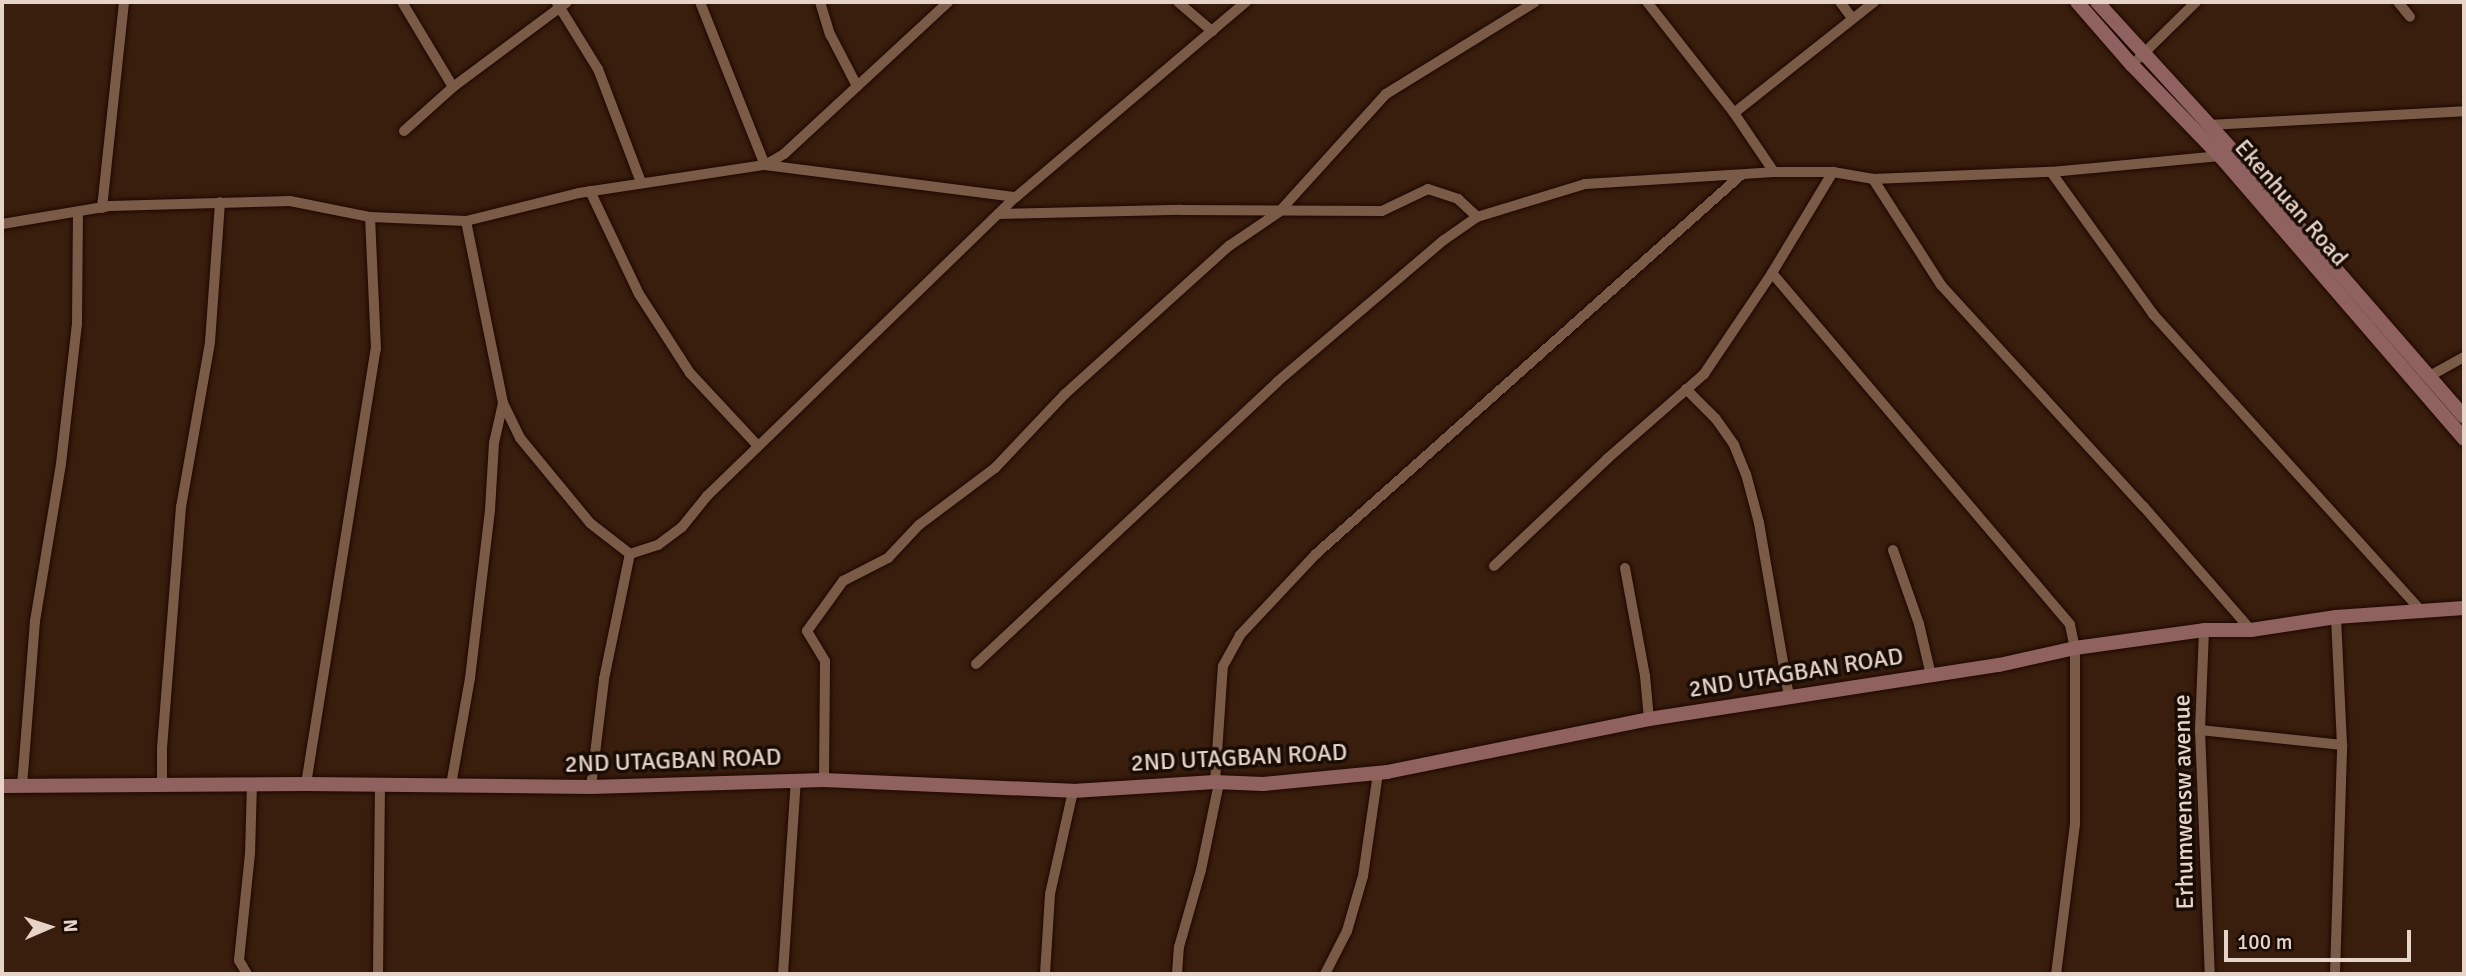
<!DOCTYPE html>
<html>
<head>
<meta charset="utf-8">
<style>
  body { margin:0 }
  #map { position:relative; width:2466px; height:976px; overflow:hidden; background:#391e0d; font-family:Signika,sans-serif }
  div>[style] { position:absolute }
  .roads { filter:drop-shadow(0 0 2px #1f0700) drop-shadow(0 0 2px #1f0700) }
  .street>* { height:10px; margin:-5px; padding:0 5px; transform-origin:5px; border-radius:5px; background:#7a5b48 }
  .secondary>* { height:14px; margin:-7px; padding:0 7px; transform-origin:7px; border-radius:7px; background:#8f625f }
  span { translate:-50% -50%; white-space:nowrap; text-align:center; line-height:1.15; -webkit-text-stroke:7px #180c05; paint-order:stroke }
  .street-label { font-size:24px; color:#e6d4c9 }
  .frame { position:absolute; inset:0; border:4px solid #e6d4c9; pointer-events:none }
  .north { position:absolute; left:14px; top:892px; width:70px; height:70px; -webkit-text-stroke:5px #180c05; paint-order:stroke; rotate:87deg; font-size:19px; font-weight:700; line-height:28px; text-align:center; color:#e6d4c9 }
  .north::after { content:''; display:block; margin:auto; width:24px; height:32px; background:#e6d4c9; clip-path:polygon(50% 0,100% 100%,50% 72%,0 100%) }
  .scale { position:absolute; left:2224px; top:930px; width:187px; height:32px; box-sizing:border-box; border:4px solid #e6d4c9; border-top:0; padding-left:9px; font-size:21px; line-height:24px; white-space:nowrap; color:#e6d4c9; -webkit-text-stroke:5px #180c05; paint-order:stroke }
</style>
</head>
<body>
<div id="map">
  <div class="roads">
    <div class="street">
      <div style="left:402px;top:2px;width:99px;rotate:59deg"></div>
      <div style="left:700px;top:2px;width:175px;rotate:68.3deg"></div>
      <div style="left:765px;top:165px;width:22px;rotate:-30deg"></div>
      <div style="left:784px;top:154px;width:224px;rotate:-42.8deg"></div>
      <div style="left:820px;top:2px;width:34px;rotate:73deg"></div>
      <div style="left:830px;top:34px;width:59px;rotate:62.6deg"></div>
      <div style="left:1178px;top:2px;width:45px;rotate:40.5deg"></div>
      <div style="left:1647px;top:2px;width:141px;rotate:51.9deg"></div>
      <div style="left:1734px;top:113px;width:71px;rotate:55.9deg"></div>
      <div style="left:1840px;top:2px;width:21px;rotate:53deg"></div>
      <div style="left:2398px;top:2px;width:19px;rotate:51deg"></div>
      <div style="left:557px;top:3px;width:78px;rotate:58.2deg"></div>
      <div style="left:598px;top:69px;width:121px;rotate:69.2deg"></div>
      <div style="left:2139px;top:58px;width:80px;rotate:-44.5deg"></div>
      <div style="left:1734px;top:113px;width:179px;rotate:-38.4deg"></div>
      <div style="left:2209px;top:125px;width:255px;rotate:-3.1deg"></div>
      <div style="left:404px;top:131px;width:66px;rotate:-41.9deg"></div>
      <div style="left:453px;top:87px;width:142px;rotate:-36.7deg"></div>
      <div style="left:2051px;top:172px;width:175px;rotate:54.3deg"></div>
      <div style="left:2153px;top:314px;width:399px;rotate:47.9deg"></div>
      <div style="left:1873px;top:179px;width:126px;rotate:57.3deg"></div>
      <div style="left:1941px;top:285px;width:301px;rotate:47.6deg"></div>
      <div style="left:2144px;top:507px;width:163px;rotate:49deg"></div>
      <div style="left:590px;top:191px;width:114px;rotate:64.6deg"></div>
      <div style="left:639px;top:294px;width:94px;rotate:57.2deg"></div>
      <div style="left:690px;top:373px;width:100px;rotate:47deg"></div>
      <div style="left:102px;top:208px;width:207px;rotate:-83.9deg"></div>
      <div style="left:998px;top:214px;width:183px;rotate:-1.3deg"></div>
      <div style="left:1181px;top:210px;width:201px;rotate:0.3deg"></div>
      <div style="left:1382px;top:211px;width:51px;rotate:-25.6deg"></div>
      <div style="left:1428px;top:189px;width:32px;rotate:18deg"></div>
      <div style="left:1458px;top:199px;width:26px;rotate:43deg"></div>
      <div style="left:1477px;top:217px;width:113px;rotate:-17deg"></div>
      <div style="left:1585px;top:184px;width:189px;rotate:-3.6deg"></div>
      <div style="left:1774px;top:172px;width:59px"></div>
      <div style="left:1833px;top:172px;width:41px;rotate:9.9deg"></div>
      <div style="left:1873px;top:179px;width:178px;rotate:-2.3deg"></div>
      <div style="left:2051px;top:172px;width:170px;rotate:-5.4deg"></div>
      <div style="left:466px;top:221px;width:186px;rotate:78.5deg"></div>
      <div style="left:503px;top:403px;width:39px;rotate:64deg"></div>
      <div style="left:520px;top:438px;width:110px;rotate:50.5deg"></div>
      <div style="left:590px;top:523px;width:51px;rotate:37.8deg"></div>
      <div style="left:2px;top:224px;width:109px;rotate:-9.5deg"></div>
      <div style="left:110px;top:206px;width:180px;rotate:-1.6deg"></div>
      <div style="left:290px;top:201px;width:82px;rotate:11.3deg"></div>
      <div style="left:370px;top:217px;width:96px;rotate:2.4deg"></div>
      <div style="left:466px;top:221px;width:116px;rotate:-13.9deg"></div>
      <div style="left:579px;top:193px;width:188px;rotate:-8.6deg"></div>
      <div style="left:765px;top:165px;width:253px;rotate:7.3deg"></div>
      <div style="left:1772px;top:273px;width:461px;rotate:49.7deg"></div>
      <div style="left:2070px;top:625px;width:24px;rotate:78deg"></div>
      <div style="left:2075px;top:648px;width:176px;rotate:90deg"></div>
      <div style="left:2075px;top:824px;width:151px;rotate:97.2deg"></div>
      <div style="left:2428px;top:377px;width:41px;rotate:-29.1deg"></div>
      <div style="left:1686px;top:389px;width:42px;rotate:45deg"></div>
      <div style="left:1716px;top:419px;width:32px;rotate:55deg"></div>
      <div style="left:1734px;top:445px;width:31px;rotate:68deg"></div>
      <div style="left:1746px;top:474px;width:51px;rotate:75.1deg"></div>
      <div style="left:1759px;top:523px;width:176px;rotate:80.2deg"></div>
      <div style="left:1893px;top:550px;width:78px;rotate:70.6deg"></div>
      <div style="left:1919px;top:624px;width:52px;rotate:76.8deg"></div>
      <div style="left:1494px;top:566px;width:156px;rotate:-43.4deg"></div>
      <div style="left:1607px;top:459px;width:129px;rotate:-41.2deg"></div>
      <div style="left:1704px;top:374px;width:122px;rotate:-56deg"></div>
      <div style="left:1772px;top:273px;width:118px;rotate:-58.9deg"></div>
      <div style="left:1625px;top:568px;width:110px;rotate:79.5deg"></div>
      <div style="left:1645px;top:676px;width:43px;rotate:84.7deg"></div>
      <div style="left:2204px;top:630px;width:100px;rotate:92.3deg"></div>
      <div style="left:2200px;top:730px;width:244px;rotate:87.7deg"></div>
      <div style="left:976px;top:664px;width:412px;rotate:-43.1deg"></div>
      <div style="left:1277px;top:382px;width:219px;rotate:-40.4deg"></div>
      <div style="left:1444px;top:240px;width:40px;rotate:-34.9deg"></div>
      <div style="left:2200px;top:730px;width:143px;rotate:6deg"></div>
      <div style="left:824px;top:780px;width:119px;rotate:-89.5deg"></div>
      <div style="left:825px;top:661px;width:35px;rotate:-121deg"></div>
      <div style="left:807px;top:631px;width:62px;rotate:-54.2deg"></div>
      <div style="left:843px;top:581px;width:51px;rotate:-27.1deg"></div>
      <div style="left:888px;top:558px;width:45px;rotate:-46.8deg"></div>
      <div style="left:919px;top:525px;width:95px;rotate:-36.9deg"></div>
      <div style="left:995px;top:468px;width:102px;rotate:-46.6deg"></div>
      <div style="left:1065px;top:394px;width:221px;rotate:-42.1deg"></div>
      <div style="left:1229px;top:246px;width:60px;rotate:-34.2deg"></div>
      <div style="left:1279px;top:212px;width:159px;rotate:-47.8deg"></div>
      <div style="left:1386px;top:94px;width:175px;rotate:-31.7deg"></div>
      <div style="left:1215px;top:782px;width:116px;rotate:-86.1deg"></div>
      <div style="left:1223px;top:666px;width:35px;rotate:-61deg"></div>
      <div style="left:1240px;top:635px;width:111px;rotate:-46.8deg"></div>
      <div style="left:1316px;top:554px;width:568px;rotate:-41.72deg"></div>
      <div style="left:306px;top:784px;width:441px;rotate:-80.9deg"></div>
      <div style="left:376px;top:349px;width:132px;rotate:-92.6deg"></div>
      <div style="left:162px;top:785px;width:37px;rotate:-90deg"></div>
      <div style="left:162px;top:748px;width:242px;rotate:-85.5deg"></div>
      <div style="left:181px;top:507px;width:168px;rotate:-80deg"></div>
      <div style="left:210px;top:342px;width:140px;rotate:-85.9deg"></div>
      <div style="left:451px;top:785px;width:109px;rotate:-79.9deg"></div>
      <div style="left:470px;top:678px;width:169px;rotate:-83.2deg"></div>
      <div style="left:490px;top:510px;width:67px;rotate:-86.6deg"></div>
      <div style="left:494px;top:443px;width:41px;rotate:-77.3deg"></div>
      <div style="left:22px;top:786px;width:166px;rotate:-85.5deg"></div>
      <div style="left:35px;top:621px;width:159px;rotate:-80.6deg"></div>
      <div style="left:61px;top:464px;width:141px;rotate:-83.5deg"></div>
      <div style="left:77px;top:324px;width:112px;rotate:-89.5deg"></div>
      <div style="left:591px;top:787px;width:109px;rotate:-83.1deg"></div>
      <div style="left:604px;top:679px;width:128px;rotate:-78.3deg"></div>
      <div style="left:630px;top:554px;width:29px;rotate:-18deg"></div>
      <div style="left:658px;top:545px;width:30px;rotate:-37deg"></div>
      <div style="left:682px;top:527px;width:40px;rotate:-51deg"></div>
      <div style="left:707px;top:496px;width:430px;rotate:-44.1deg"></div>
      <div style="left:1016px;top:197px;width:302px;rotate:-40.3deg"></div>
      <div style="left:247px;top:974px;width:16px;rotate:-120deg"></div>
      <div style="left:239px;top:960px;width:107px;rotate:-84.1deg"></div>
      <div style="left:250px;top:854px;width:70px;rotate:-88.4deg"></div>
      <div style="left:378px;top:974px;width:189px;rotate:-89.4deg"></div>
      <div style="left:783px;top:974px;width:194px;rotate:-86.2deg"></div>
      <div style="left:1045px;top:974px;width:80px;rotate:-86.4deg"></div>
      <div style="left:1050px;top:894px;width:106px;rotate:-77.4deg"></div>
      <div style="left:1177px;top:974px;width:27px;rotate:-86deg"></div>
      <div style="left:1179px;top:947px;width:80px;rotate:-74.1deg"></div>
      <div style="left:1201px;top:870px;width:89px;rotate:-78.3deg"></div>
      <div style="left:1325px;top:974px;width:48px;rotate:-62.9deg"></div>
      <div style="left:1347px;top:931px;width:57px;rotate:-73.8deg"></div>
      <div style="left:1363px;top:876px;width:104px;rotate:-81.7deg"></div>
      <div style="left:2335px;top:974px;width:229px;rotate:-88.2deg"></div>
      <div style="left:2342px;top:745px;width:128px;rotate:-92.7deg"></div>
    </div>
    <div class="secondary">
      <div style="left:2077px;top:2px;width:84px;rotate:48.9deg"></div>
      <div style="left:2132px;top:65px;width:127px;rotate:46deg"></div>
      <div style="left:2220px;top:156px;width:374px;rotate:49.2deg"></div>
      <div style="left:2097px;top:2px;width:202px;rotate:47.6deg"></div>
      <div style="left:2233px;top:151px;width:352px;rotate:49deg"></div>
      <div style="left:2px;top:786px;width:304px;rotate:-0.4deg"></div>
      <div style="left:306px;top:784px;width:285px;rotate:0.6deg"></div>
      <div style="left:591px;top:787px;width:233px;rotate:-1.7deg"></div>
      <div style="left:824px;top:780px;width:249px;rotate:2.5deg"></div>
      <div style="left:1073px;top:791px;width:142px;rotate:-3.6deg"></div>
      <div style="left:1215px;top:782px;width:48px;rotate:2.4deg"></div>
      <div style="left:1263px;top:784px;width:125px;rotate:-5.5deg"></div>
      <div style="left:1387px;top:772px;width:267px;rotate:-11.4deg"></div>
      <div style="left:1649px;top:719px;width:354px;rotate:-8.8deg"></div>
      <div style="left:1999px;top:665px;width:78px;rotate:-12.6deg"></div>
      <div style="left:2075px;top:648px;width:130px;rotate:-7.9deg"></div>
      <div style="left:2204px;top:630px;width:47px"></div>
      <div style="left:2251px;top:630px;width:86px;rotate:-8.7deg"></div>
      <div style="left:2336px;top:617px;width:128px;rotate:-4deg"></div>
    </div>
  </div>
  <div class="street-label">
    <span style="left:2291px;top:203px;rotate:49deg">Ekenhuan Road</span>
    <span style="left:1796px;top:673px;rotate:-9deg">2ND UTAGBAN ROAD</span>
    <span style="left:1239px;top:758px;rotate:-3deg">2ND UTAGBAN ROAD</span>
    <span style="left:673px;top:761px;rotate:-2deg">2ND UTAGBAN ROAD</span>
    <span style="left:2184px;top:802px;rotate:-91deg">Erhumwensw avenue</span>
  </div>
  <div class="frame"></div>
  <div class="north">N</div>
  <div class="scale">100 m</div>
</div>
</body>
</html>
